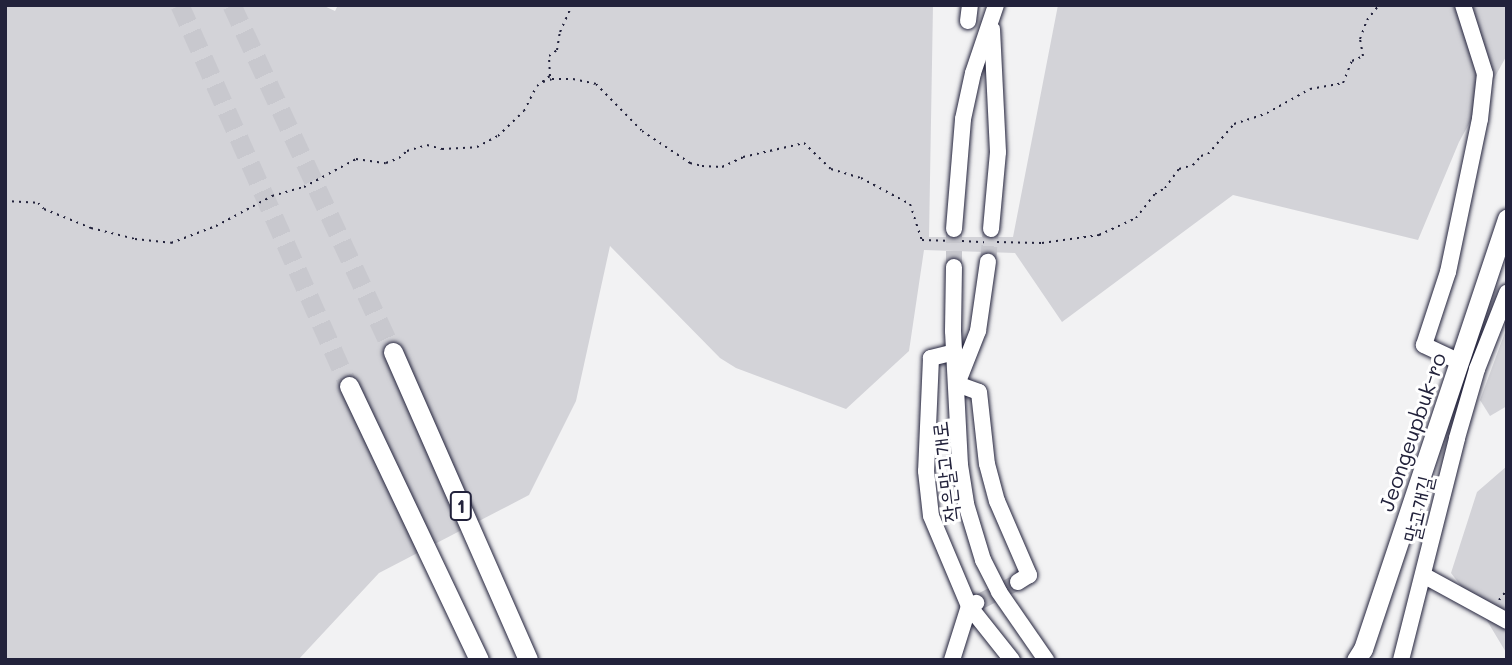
<!DOCTYPE html>
<html>
<head>
<meta charset="utf-8">
<style>
  body { margin:0 }
  #map { position:relative; width:1512px; height:665px; overflow:hidden; background:#f2f2f3; font-family:Mali,"Poor Story",sans-serif }
  div>[style] { position:absolute }
  .green>* { inset:0; background:#d3d3d8 }
  .minor-tunnel>* { height:16px; margin-top:-8px; transform-origin:0; background:repeating-linear-gradient(90deg,#c8c8ce 0 16px,transparent 0 24px) }
  .major-tunnel>* { height:19px; margin-top:-9.5px; transform-origin:0; background:repeating-linear-gradient(90deg,#c8c8ce 0 19px,transparent 0 29px) }
  .path>* { height:2px; margin-top:-1px; transform-origin:0; background:repeating-linear-gradient(90deg,#22223b 0 2px,transparent 0 7px) }
  .roads { filter:drop-shadow(0 0 2px #22223b) drop-shadow(0 0 2px #22223b) }
  .minor>* { height:16px; margin:-8px; padding:0 8px; transform-origin:8px; border-radius:8px; background:#fff }
  .major>* { height:19px; margin:-9.5px; padding:0 9.5px; transform-origin:9.5px; border-radius:9.5px; background:#fff }
  span { translate:-50% -50%; white-space:nowrap; text-align:center; line-height:1.15; -webkit-text-stroke:6px #fff; paint-order:stroke }
  .shield-label span { padding:2px 5px; background:#fff; border:2px solid; border-radius:5px; -webkit-text-stroke-width:0 }
  .shield-label { font-size:19px; color:#22223b; font-weight:700 }
  .street-label { font-size:21px; color:#22223b }
  .frame { position:absolute; inset:0; border:7px solid #22223b; pointer-events:none }
</style>
</head>
<body>
<div id="map">
  <div class="green">
    <div style="clip-path:polygon(5px 5px,322px 5px,335px 11px,338px 5px,933px 5px,929px 237px,1013px 237px,1058px 5px,1507px 5px,1507px 55px,1459px 142px,1418px 240px,1233px 195px,1062px 322px,1015px 253px,924px 250px,909px 351px,846px 409px,736px 368px,720px 358px,610px 246px,576px 401px,529px 495px,379px 573px,298px 660px,5px 660px)"></div>
    <div style="clip-path:polygon(1507px 327px,1507px 406px,1490px 416px,1480px 400px)"></div>
    <div style="clip-path:polygon(1507px 466px,1507px 654px,1486px 619px,1451px 573px,1477px 492px)"></div>
  </div>
  <div class="minor-tunnel">
    <div style="left:988px;top:262px;width:33px;rotate:-85deg"></div>
    <div style="left:954px;top:267px;width:38px;rotate:-90deg"></div>
    <div style="left:979px;top:602px;width:44px;rotate:-27.1deg"></div>
  </div>
  <div class="major-tunnel">
    <div style="left:180px;top:5px;width:417px;rotate:66.1deg"></div>
    <div style="left:232px;top:5px;width:383px;rotate:65.1deg"></div>
  </div>
  <div class="path">
    <div style="left:543px;top:82px;width:9px;rotate:-18deg"></div>
    <div style="left:552px;top:79px;width:21px"></div>
    <div style="left:573px;top:79px;width:24px;rotate:12deg"></div>
    <div style="left:596px;top:84px;width:66px;rotate:45.6deg"></div>
    <div style="left:642px;top:131px;width:58px;rotate:33.7deg"></div>
    <div style="left:690px;top:163px;width:12px;rotate:14deg"></div>
    <div style="left:702px;top:166px;width:20px;rotate:3deg"></div>
    <div style="left:722px;top:167px;width:23px;rotate:-25deg"></div>
    <div style="left:743px;top:157px;width:63px;rotate:-12.9deg"></div>
    <div style="left:804px;top:143px;width:37px;rotate:44deg"></div>
    <div style="left:831px;top:169px;width:31px;rotate:17deg"></div>
    <div style="left:861px;top:178px;width:55px;rotate:28deg"></div>
    <div style="left:910px;top:204px;width:38px;rotate:72deg"></div>
    <div style="left:922px;top:240px;width:24px;rotate:2deg"></div>
    <div style="left:5px;top:201px;width:33px;rotate:3deg"></div>
    <div style="left:38px;top:203px;width:8px;rotate:45deg"></div>
    <div style="left:44px;top:209px;width:51px;rotate:22deg"></div>
    <div style="left:91px;top:228px;width:45px;rotate:14deg"></div>
    <div style="left:135px;top:239px;width:36px;rotate:6deg"></div>
    <div style="left:171px;top:243px;width:48px;rotate:-20.7deg"></div>
    <div style="left:216px;top:226px;width:64px;rotate:-28.2deg"></div>
    <div style="left:272px;top:196px;width:33px;rotate:-16deg"></div>
    <div style="left:304px;top:187px;width:59px;rotate:-28.3deg"></div>
    <div style="left:356px;top:159px;width:30px;rotate:8deg"></div>
    <div style="left:386px;top:163px;width:14px;rotate:-21deg"></div>
    <div style="left:399px;top:158px;width:11px;rotate:-41deg"></div>
    <div style="left:407px;top:151px;width:21px;rotate:-17deg"></div>
    <div style="left:427px;top:145px;width:16px;rotate:15deg"></div>
    <div style="left:442px;top:149px;width:35px;rotate:-3deg"></div>
    <div style="left:477px;top:147px;width:24px;rotate:-28deg"></div>
    <div style="left:498px;top:136px;width:36px;rotate:-44deg"></div>
    <div style="left:524px;top:111px;width:28px;rotate:-63deg"></div>
    <div style="left:537px;top:86px;width:16px;rotate:-38deg"></div>
    <div style="left:550px;top:76px;width:20px;rotate:-93deg"></div>
    <div style="left:549px;top:56px;width:10px;rotate:-37deg"></div>
    <div style="left:557px;top:50px;width:18px;rotate:-81deg"></div>
    <div style="left:560px;top:32px;width:30px;rotate:-66deg"></div>
    <div style="left:962px;top:241px;width:22px;rotate:3deg"></div>
    <div style="left:997px;top:242px;width:45px;rotate:1.3deg"></div>
    <div style="left:1042px;top:243px;width:58px;rotate:-8deg"></div>
    <div style="left:1099px;top:235px;width:41px;rotate:-24.7deg"></div>
    <div style="left:1136px;top:218px;width:31px;rotate:-52deg"></div>
    <div style="left:1155px;top:194px;width:12px;rotate:-31deg"></div>
    <div style="left:1165px;top:188px;width:24px;rotate:-54deg"></div>
    <div style="left:1179px;top:169px;width:15px;rotate:-16deg"></div>
    <div style="left:1193px;top:165px;width:12px;rotate:-48deg"></div>
    <div style="left:1201px;top:156px;width:7px;rotate:-16deg"></div>
    <div style="left:1208px;top:154px;width:40px;rotate:-49deg"></div>
    <div style="left:1234px;top:124px;width:35px;rotate:-18deg"></div>
    <div style="left:1267px;top:113px;width:49px;rotate:-29.2deg"></div>
    <div style="left:1310px;top:89px;width:34px;rotate:-10deg"></div>
    <div style="left:1343px;top:83px;width:24px;rotate:-68deg"></div>
    <div style="left:1352px;top:61px;width:12px;rotate:-24deg"></div>
    <div style="left:1363px;top:56px;width:17px;rotate:-100deg"></div>
    <div style="left:1360px;top:39px;width:20px;rotate:-70deg"></div>
    <div style="left:1367px;top:20px;width:19px;rotate:-51deg"></div>
    <div style="left:1499px;top:600px;width:13px;rotate:-51deg"></div>
  </div>
  <div class="roads">
    <div class="minor">
      <div style="left:968px;top:21px;width:16px;rotate:-83deg"></div>
      <div style="left:954px;top:229px;width:110px;rotate:-85.3deg"></div>
      <div style="left:963px;top:119px;width:47px;rotate:-77.7deg"></div>
      <div style="left:973px;top:73px;width:72px;rotate:-71.3deg"></div>
      <div style="left:991px;top:229px;width:77px;rotate:-84.8deg"></div>
      <div style="left:998px;top:152px;width:123px;rotate:-92.8deg"></div>
      <div style="left:954px;top:267px;width:64px;rotate:90.9deg"></div>
      <div style="left:953px;top:331px;width:134px;rotate:87deg"></div>
      <div style="left:960px;top:465px;width:39px;rotate:81deg"></div>
      <div style="left:966px;top:504px;width:59px;rotate:73.1deg"></div>
      <div style="left:983px;top:560px;width:36px;rotate:63deg"></div>
      <div style="left:999px;top:592px;width:83px;rotate:55.3deg"></div>
      <div style="left:955px;top:352px;width:25px;rotate:166deg"></div>
      <div style="left:931px;top:358px;width:113px;rotate:92.5deg"></div>
      <div style="left:926px;top:471px;width:45px;rotate:83.7deg"></div>
      <div style="left:931px;top:516px;width:98px;rotate:67.1deg"></div>
      <div style="left:969px;top:606px;width:69px;rotate:51.5deg"></div>
      <div style="left:1460px;top:362px;width:40px;rotate:-155deg"></div>
      <div style="left:1424px;top:345px;width:77px;rotate:-71.8deg"></div>
      <div style="left:1448px;top:272px;width:156px;rotate:-78.2deg"></div>
      <div style="left:1480px;top:119px;width:45px;rotate:-83.7deg"></div>
      <div style="left:1485px;top:74px;width:72px;rotate:-107.7deg"></div>
      <div style="left:959px;top:379px;width:52px;rotate:-68.4deg"></div>
      <div style="left:978px;top:331px;width:70px;rotate:-81.8deg"></div>
      <div style="left:957px;top:384px;width:23px;rotate:20deg"></div>
      <div style="left:979px;top:392px;width:72px;rotate:83.7deg"></div>
      <div style="left:987px;top:464px;width:38px;rotate:75deg"></div>
      <div style="left:997px;top:501px;width:81px;rotate:66.6deg"></div>
      <div style="left:1029px;top:575px;width:13px;rotate:148deg"></div>
      <div style="left:1423px;top:575px;width:96px;rotate:28.7deg"></div>
      <div style="left:952px;top:660px;width:57px;rotate:-72.5deg"></div>
      <div style="left:969px;top:606px;width:8px;rotate:-23deg"></div>
      <div style="left:1401px;top:660px;width:229px;rotate:-75.8deg"></div>
      <div style="left:1457px;top:438px;width:72px;rotate:-73.8deg"></div>
      <div style="left:1477px;top:369px;width:82px;rotate:-68.5deg"></div>
    </div>
    <div class="major">
      <div style="left:393px;top:352px;width:336px;rotate:66.3deg"></div>
      <div style="left:349px;top:386px;width:303px;rotate:64.6deg"></div>
      <div style="left:1356px;top:660px;width:13px;rotate:-58deg"></div>
      <div style="left:1363px;top:649px;width:454px;rotate:-71.5deg"></div>
    </div>
  </div>
  <div class="shield-label">
    <span style="left:461px;top:506px">1</span>
  </div>
  <div class="street-label">
    <span style="left:1412px;top:432px;rotate:-71deg">Jeongeupbuk-ro</span>
    <span style="left:945px;top:472px;rotate:-97deg">작은말고개로</span>
    <span style="left:1418px;top:509px;rotate:-77deg">말고개길</span>
  </div>
  <div class="frame"></div>
</div>
</body>
</html>
